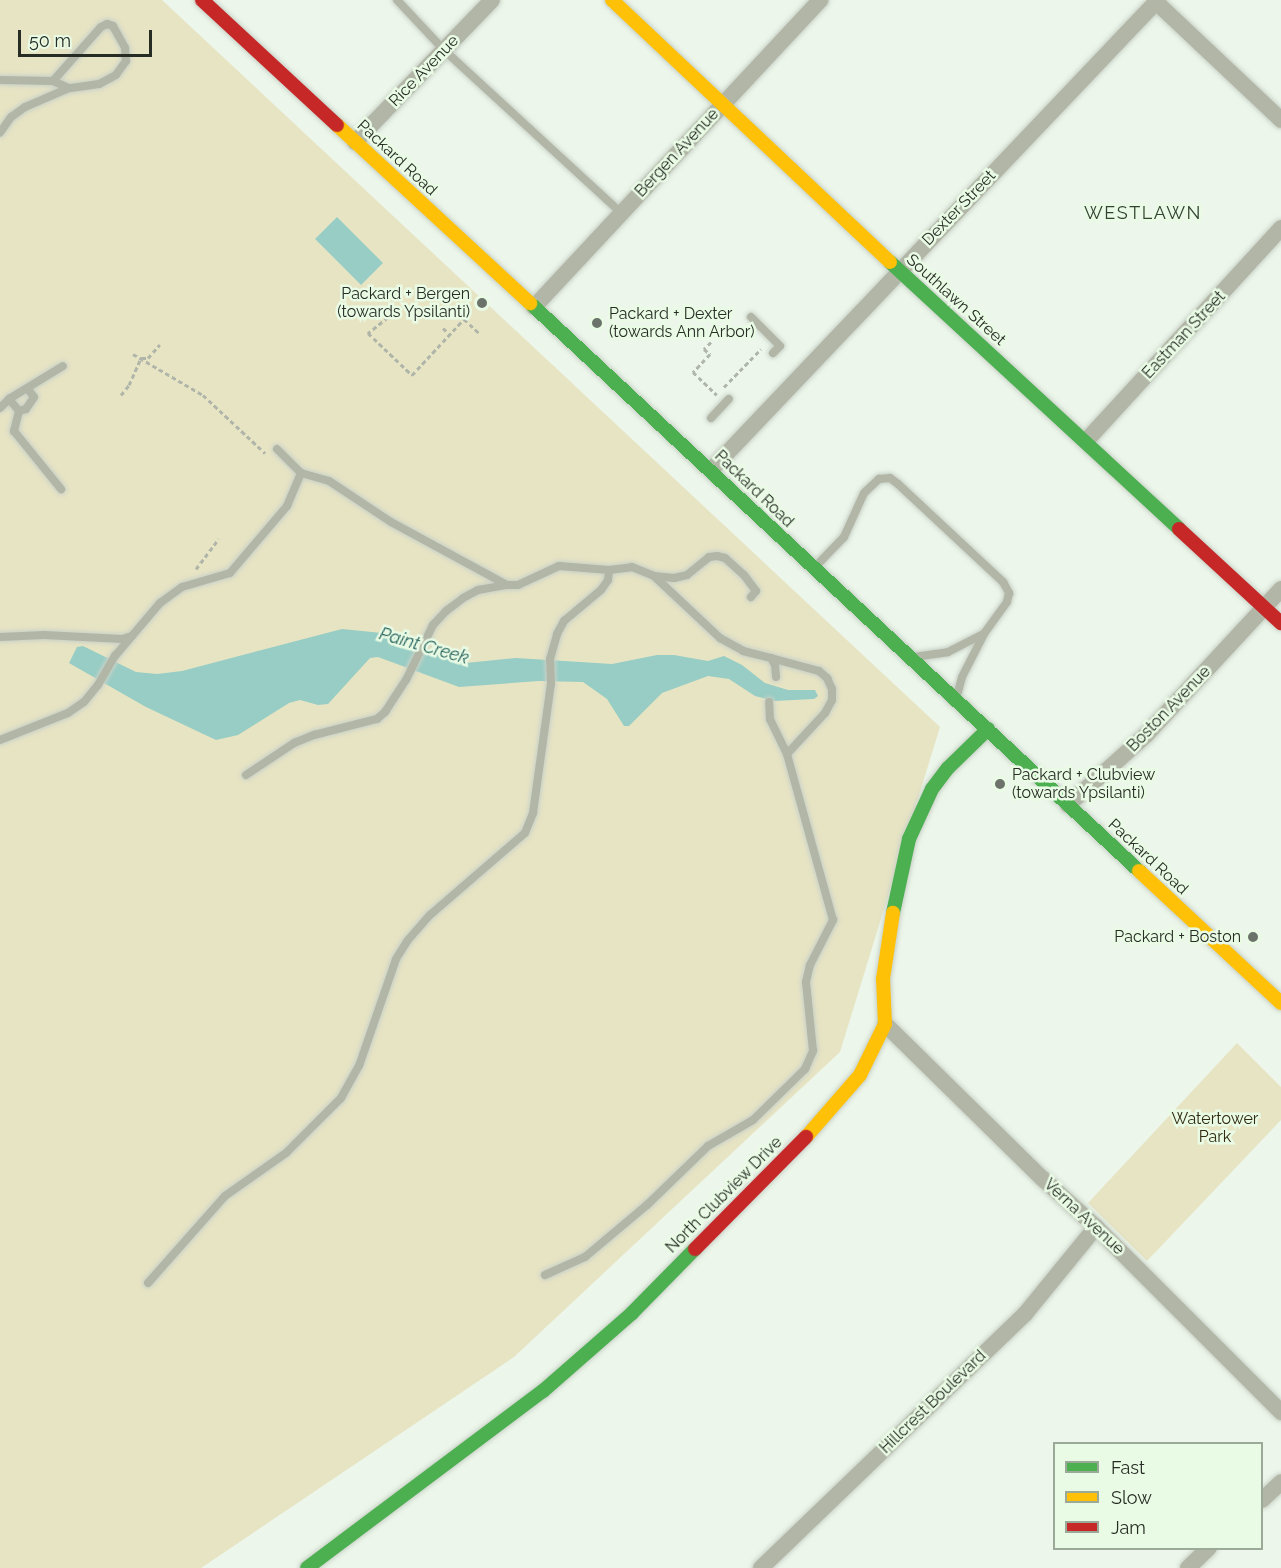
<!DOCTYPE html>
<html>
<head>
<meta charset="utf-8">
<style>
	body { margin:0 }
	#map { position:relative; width:1281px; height:1568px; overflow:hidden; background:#ecf6ea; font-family:Raleway,sans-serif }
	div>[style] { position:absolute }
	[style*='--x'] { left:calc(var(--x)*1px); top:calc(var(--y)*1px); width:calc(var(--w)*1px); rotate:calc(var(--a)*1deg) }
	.green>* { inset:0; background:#e7e4c4 }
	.water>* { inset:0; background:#97cdc4; transform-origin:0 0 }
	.path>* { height:3px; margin-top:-1.5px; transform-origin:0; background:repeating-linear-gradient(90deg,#b0b5a9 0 4.5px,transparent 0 7.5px) }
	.roads { filter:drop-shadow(0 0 2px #c9d1c7) drop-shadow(0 0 2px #c9d1c7) }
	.lane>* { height:8px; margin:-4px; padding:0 4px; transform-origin:4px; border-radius:4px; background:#b2b6a7 }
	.street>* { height:16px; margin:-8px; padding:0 8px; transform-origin:8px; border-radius:8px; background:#b2b6a7 }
	.fast>* { height:14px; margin:-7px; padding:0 7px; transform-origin:7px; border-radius:7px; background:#4caf50 }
	.slow>* { height:14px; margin:-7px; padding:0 7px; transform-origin:7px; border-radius:7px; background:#ffc107 }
	.jam>* { height:14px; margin:-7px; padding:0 7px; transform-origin:7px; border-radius:7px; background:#c62828 }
	.dots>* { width:16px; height:16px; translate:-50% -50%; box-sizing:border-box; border:3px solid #e9fbe5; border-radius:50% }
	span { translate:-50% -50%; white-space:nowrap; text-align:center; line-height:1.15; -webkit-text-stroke:5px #e9fbe5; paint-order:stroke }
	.street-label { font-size:16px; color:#272d25 }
	.poi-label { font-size:16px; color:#272d25 }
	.right { translate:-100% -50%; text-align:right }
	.left { translate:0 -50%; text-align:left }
	.park-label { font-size:16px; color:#312a10 }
	.neighbourhood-label { font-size:18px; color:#334130; letter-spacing:1.5px }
	.water-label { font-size:18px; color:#27635d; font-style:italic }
	.legend { position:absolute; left:1053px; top:1442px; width:210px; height:108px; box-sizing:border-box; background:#e9fbe5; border:2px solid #9ba998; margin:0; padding:8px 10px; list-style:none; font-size:18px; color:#272d25 }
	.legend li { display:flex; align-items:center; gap:12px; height:30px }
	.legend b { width:30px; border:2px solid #9ba998 }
	.scale { position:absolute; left:18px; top:30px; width:134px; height:27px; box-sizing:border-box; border:3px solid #272d25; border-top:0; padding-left:8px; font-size:18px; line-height:21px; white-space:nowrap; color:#272d25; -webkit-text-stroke:4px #e9fbe5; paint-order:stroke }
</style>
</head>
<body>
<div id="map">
	<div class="green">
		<i style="clip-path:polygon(0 0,162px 0,940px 727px,840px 1052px,514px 1357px,201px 1568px,0 1568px)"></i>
		<i style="clip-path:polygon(1237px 1043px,1281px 1087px,1281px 1120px,1147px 1261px,1088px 1203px)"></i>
	</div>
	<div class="water">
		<i style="left:337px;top:217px;width:65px;height:31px;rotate:45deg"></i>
		<i style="clip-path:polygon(342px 629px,402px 635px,444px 657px,466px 663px,516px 658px,612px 664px,657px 655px,674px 655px,708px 661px,724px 656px,742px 665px,765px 683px,788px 690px,815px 690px,818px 696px,814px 699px,774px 701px,755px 696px,729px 679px,708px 676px,662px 693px,629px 726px,624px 726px,607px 699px,583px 682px,539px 681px,459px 687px,378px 657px,370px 658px,328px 704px,318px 705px,300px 700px,289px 703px,238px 735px,216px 740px,146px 707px,69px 663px,77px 647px,83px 646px,136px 672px,157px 674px,182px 671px)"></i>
	</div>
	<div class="path">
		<i style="--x:388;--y:317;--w:26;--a:141"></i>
		<i style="--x:368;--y:333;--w:61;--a:43.7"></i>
		<i style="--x:412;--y:375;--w:76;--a:-47.1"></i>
		<i style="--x:464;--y:319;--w:22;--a:43"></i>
		<i style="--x:443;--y:328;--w:8;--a:45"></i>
		<i style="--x:711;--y:342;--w:10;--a:135"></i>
		<i style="--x:704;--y:349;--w:8;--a:40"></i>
		<i style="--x:710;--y:354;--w:25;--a:133"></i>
		<i style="--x:693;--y:372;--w:33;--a:44"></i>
		<i style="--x:133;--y:354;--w:81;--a:30.4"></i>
		<i style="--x:203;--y:395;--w:85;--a:43.1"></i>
		<i style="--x:724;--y:387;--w:53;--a:-45.8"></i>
		<i style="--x:121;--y:395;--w:13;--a:-51"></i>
		<i style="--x:129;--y:385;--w:30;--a:-66"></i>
		<i style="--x:141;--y:358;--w:7;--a:0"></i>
		<i style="--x:148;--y:358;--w:18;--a:-49"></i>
		<i style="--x:196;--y:569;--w:38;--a:-53"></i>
	</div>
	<div class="roads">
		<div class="lane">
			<i style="--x:397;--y:0;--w:69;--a:46.8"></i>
			<i style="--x:444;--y:50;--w:241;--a:42.6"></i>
			<i style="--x:0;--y:80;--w:53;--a:1.1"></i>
			<i style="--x:53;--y:81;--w:17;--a:24"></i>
			<i style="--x:69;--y:88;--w:48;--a:156.6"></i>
			<i style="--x:25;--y:107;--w:17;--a:144"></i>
			<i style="--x:11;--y:117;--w:19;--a:125"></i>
			<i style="--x:53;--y:81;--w:72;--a:-48.4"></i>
			<i style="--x:101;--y:27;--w:7;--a:-27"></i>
			<i style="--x:107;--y:24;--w:6;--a:18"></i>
			<i style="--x:113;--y:26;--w:25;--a:61"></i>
			<i style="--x:125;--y:48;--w:13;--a:86"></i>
			<i style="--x:126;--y:61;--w:17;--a:126"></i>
			<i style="--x:116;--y:75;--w:19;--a:152"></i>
			<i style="--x:99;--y:84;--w:30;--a:172"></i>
			<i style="--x:751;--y:317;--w:41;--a:45"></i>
			<i style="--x:780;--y:346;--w:10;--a:135"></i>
			<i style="--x:9;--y:399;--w:16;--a:50"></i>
			<i style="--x:19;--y:411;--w:21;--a:104"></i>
			<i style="--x:14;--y:431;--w:75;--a:51"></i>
			<i style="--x:0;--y:408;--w:13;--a:-45"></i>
			<i style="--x:9;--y:399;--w:63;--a:-31.4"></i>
			<i style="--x:19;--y:411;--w:7;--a:-16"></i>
			<i style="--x:26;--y:409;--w:14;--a:-56"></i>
			<i style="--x:34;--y:397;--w:11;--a:-128"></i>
			<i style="--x:711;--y:418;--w:26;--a:-47"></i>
			<i style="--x:814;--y:568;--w:43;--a:-45.9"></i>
			<i style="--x:844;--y:537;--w:48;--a:-65.6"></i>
			<i style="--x:864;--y:493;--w:21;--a:-43"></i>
			<i style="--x:879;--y:479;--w:11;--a:-5"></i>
			<i style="--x:890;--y:478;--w:10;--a:37"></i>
			<i style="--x:898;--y:484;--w:144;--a:43"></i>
			<i style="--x:1003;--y:582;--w:13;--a:61"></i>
			<i style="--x:1009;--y:593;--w:9;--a:103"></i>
			<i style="--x:1007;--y:602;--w:39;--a:126"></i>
			<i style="--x:984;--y:634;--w:48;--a:117.1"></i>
			<i style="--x:962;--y:677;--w:23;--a:105"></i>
			<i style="--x:609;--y:570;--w:23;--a:-7"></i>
			<i style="--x:632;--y:567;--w:24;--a:22"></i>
			<i style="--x:654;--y:576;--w:20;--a:6"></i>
			<i style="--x:674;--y:578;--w:13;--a:-13"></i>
			<i style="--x:687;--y:575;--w:28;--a:-39"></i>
			<i style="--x:709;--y:557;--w:8;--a:-7"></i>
			<i style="--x:717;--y:556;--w:8;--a:14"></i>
			<i style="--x:725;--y:558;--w:25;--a:42"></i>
			<i style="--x:744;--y:575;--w:20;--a:53"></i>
			<i style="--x:756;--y:591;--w:8;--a:130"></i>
			<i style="--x:654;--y:576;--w:91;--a:43.2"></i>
			<i style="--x:720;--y:638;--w:26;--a:29"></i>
			<i style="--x:743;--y:651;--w:29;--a:14"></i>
			<i style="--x:771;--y:658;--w:8;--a:60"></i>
			<i style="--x:775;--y:665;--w:12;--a:85"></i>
			<i style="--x:0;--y:637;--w:44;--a:-2.6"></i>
			<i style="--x:44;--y:635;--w:78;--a:2.9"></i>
			<i style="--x:122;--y:639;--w:10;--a:-17"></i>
			<i style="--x:914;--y:657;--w:34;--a:-8"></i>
			<i style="--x:948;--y:652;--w:39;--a:-27"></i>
			<i style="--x:771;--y:658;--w:50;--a:15.2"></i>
			<i style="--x:819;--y:671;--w:11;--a:41"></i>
			<i style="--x:827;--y:678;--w:12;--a:66"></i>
			<i style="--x:832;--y:689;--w:11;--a:90"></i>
			<i style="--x:832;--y:700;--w:15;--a:118"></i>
			<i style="--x:825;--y:713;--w:56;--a:132.8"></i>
			<i style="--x:0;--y:740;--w:73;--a:-21.7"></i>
			<i style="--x:68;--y:713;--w:19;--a:-35"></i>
			<i style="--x:84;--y:702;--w:22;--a:-51"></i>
			<i style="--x:98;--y:685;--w:34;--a:-60"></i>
			<i style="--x:115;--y:656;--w:70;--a:-49.7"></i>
			<i style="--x:160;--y:603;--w:27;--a:-36"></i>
			<i style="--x:182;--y:587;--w:50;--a:-16.3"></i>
			<i style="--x:230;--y:573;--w:88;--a:-49.6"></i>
			<i style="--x:287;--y:506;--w:36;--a:-67"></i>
			<i style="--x:301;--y:473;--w:34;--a:-135"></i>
			<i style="--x:246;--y:775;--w:58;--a:-33.7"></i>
			<i style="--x:294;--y:743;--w:22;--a:-22"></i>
			<i style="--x:314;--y:735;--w:65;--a:-14.3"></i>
			<i style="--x:377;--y:719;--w:11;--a:-41"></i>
			<i style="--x:385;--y:712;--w:38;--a:-57"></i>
			<i style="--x:406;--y:680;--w:61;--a:-63.9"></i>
			<i style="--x:433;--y:625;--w:19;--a:-47"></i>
			<i style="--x:446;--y:611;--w:21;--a:-37"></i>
			<i style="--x:463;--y:598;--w:17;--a:-28"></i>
			<i style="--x:478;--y:590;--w:28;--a:-10"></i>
			<i style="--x:545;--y:1275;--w:44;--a:-24.2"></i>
			<i style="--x:585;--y:1257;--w:81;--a:-40"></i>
			<i style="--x:647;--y:1205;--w:85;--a:-44"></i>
			<i style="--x:708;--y:1146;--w:52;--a:-30"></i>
			<i style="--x:753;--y:1120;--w:73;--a:-44.4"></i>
			<i style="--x:805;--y:1069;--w:20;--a:-66"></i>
			<i style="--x:813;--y:1051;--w:69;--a:-95.8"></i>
			<i style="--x:806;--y:982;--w:17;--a:-77"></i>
			<i style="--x:810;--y:965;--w:51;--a:-62.9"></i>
			<i style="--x:833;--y:920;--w:172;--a:-105.5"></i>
			<i style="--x:787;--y:754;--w:39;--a:-116"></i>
			<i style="--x:770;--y:719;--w:17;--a:-93"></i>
			<i style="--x:148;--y:1283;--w:116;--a:-48.5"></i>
			<i style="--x:225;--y:1196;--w:75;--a:-35.2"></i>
			<i style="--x:286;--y:1153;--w:78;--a:-45"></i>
			<i style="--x:341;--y:1098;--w:37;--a:-61"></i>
			<i style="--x:359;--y:1066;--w:113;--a:-70.9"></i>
			<i style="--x:396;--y:959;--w:22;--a:-58"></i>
			<i style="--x:408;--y:940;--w:33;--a:-49"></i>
			<i style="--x:430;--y:915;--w:125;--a:-40.8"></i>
			<i style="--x:525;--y:833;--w:22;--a:-68"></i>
			<i style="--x:533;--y:813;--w:130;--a:-82.1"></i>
			<i style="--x:551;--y:684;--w:25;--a:-92"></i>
			<i style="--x:550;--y:659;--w:26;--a:-74"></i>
			<i style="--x:557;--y:634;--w:15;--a:-62"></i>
			<i style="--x:564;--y:621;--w:48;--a:-40"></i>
			<i style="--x:601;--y:590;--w:12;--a:-55"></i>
			<i style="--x:608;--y:580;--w:10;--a:-84"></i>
			<i style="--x:609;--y:570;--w:50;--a:-175.4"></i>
			<i style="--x:559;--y:566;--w:45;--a:155.1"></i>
			<i style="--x:518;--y:585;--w:11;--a:180"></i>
			<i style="--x:507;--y:585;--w:132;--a:-151.5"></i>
			<i style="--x:391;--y:522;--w:74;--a:-146.5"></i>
			<i style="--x:329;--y:481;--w:29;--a:-164"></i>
		</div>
		<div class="street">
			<i style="--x:1156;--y:2;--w:172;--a:43.3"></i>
			<i style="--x:355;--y:142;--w:197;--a:-46"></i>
			<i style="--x:534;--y:307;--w:420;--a:-47"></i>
			<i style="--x:1086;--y:441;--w:289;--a:-47.5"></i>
			<i style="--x:711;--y:470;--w:649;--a:-46.44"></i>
			<i style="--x:1068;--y:805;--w:105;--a:-41.9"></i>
			<i style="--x:1146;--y:735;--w:199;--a:-47.2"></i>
			<i style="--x:885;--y:1024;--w:221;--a:44.5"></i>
			<i style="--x:1043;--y:1179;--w:72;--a:42.2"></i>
			<i style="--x:1096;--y:1227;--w:262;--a:45"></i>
			<i style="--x:1262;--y:1500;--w:26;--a:-43"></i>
			<i style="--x:761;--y:1568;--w:366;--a:-43.9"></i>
			<i style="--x:1025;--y:1314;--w:112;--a:-50.8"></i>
			<i style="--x:1188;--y:1568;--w:29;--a:-44"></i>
		</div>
		<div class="fast">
			<i style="--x:890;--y:262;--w:393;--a:42.7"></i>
			<i style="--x:530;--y:303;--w:833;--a:43"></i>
			<i style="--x:893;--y:913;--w:76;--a:-77.8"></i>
			<i style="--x:909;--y:839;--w:55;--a:-65.3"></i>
			<i style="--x:932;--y:789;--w:26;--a:-53"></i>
			<i style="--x:948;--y:768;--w:56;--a:-44.3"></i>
			<i style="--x:307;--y:1568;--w:295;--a:-36.9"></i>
			<i style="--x:543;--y:1391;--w:118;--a:-41.2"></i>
			<i style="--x:632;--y:1313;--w:90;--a:-45.5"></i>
		</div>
		<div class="slow">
			<i style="--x:612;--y:0;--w:382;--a:43.3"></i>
			<i style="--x:337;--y:125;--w:263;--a:42.7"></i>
			<i style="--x:1139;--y:871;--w:194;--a:42.9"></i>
			<i style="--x:806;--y:1137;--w:82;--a:-48.9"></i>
			<i style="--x:860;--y:1075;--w:57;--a:-63.9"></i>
			<i style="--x:885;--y:1024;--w:45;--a:-92.5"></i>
			<i style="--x:883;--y:979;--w:67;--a:-81.4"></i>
		</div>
		<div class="jam">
			<i style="--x:202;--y:0;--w:184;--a:42.8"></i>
			<i style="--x:1179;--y:529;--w:139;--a:42.7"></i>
			<i style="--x:695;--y:1249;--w:158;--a:-45.3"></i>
		</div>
	</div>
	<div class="dots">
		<i style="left:482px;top:303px;background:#6c736a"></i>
		<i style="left:597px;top:323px;background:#6c736a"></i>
		<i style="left:1000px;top:784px;background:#6c736a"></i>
		<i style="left:1253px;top:937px;background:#6c736a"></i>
	</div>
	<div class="street-label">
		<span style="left:424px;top:71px;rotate:-46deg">Rice Avenue</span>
		<span style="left:677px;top:153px;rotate:-47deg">Bergen Avenue</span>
		<span style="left:397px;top:158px;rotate:43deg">Packard Road</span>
		<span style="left:959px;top:208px;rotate:-46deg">Dexter Street</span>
		<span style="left:956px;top:300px;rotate:42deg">Southlawn Street</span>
		<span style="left:1184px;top:335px;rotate:-47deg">Eastman Street</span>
		<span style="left:754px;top:489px;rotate:44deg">Packard Road</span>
		<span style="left:1169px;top:709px;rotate:-46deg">Boston Avenue</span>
		<span style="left:1148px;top:857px;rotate:43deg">Packard Road</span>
		<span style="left:724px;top:1195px;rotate:-45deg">North Clubview Drive</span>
		<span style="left:1084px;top:1217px;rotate:43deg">Verna Avenue</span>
		<span style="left:933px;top:1402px;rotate:-44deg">Hillcrest Boulevard</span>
	</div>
	<div class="poi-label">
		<span class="right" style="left:470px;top:303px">Packard + Bergen<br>(towards Ypsilanti)</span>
		<span class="left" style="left:609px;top:323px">Packard + Dexter<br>(towards Ann Arbor)</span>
		<span class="left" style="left:1012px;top:784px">Packard + Clubview<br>(towards Ypsilanti)</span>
		<span class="right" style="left:1241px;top:937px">Packard + Boston</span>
	</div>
	<div class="park-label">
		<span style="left:1215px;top:1128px">Watertower<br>Park</span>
	</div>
	<div class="neighbourhood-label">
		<span style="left:1143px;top:213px">WESTLAWN</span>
	</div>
	<div class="water-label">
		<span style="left:424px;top:646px;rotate:16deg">Paint Creek</span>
	</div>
	<ul class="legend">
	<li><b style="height:8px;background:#4caf50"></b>Fast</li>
	<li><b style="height:8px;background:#ffc107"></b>Slow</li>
	<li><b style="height:8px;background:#c62828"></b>Jam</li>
	</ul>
	<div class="scale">50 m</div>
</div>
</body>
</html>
